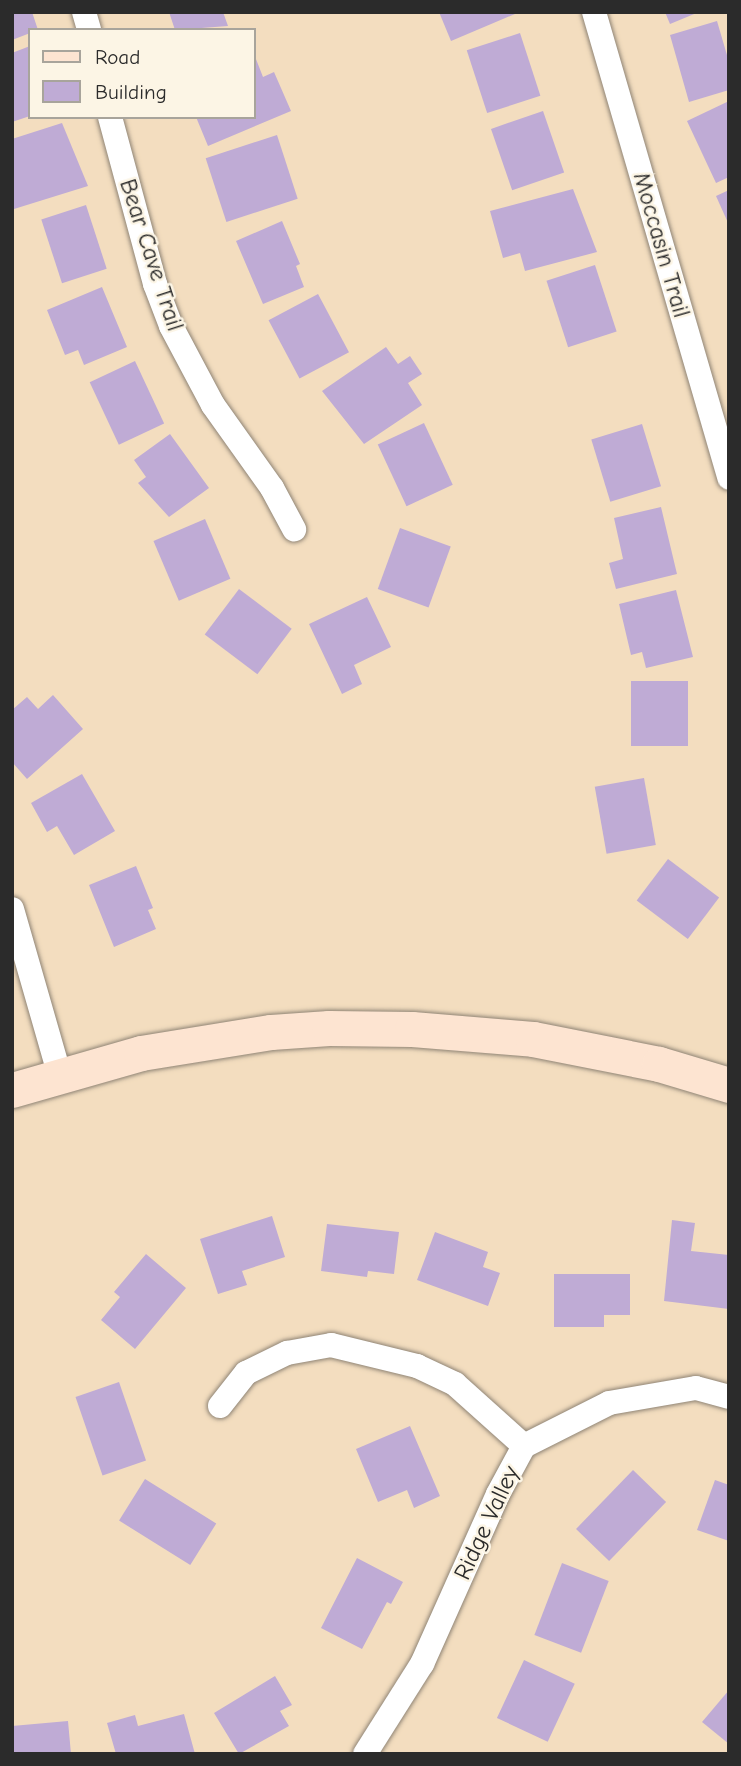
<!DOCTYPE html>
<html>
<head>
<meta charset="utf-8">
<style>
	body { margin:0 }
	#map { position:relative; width:741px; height:1766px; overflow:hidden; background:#f3ddbf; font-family:"Comic Neue",sans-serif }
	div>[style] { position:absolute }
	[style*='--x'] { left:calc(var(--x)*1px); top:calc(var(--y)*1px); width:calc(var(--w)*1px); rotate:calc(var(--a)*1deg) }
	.building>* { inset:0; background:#bfabd5; transform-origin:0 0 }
	.roads { filter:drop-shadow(0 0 2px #8f8475) drop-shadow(0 0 2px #8f8475) }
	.street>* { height:24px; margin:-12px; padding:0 12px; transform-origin:12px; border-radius:12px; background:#fff }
	.secondary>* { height:35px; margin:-17.5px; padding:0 17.5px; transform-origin:17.5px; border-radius:17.5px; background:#fde4d1 }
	span { translate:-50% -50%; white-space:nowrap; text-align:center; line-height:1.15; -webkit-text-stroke:5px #fcf5e5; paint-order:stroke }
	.street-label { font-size:24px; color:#2b2b2b }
	.frame { position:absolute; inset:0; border:14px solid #2b2b2b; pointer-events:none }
	.legend { position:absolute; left:28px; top:28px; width:228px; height:91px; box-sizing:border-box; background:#fcf5e5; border:2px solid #a8a49b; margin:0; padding:9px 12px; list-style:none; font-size:21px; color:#2b2b2b }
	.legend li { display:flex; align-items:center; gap:14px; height:35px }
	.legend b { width:35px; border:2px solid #a8a49b }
</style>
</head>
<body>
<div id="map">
	<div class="building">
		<i style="clip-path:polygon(12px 12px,32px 12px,38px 30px,12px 40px)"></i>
		<i style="clip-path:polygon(169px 12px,223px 12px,228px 26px,175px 30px)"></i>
		<i style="clip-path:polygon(439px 12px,514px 12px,515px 14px,451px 41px)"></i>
		<i style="clip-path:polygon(665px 12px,699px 12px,670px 24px)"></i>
		<i style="clip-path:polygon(717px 21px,729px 62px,729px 90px,689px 102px,670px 35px)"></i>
		<i style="left:520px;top:33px;width:66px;height:56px;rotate:72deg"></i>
		<i style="clip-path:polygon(30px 46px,30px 116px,12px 122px,12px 53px)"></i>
		<i style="clip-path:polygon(254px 54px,263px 77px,274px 72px,291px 111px,208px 146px,196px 117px,254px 117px)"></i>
		<i style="clip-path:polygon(729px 101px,729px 177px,716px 183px,687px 121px)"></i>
		<i style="left:543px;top:111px;width:65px;height:55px;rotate:71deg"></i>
		<i style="clip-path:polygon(62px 123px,88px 186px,14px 209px,12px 139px)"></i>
		<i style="left:277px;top:135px;width:67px;height:75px;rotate:72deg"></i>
		<i style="clip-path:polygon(573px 189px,597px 252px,525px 271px,520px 253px,503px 258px,490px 211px)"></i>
		<i style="clip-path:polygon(729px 190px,729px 225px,716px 196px)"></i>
		<i style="left:86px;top:205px;width:67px;height:47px;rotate:72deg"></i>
		<i style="clip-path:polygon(282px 221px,300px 264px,296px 266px,304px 287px,263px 304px,236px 241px)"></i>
		<i style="left:595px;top:265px;width:70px;height:51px;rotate:72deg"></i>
		<i style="clip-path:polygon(102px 287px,127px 347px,84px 365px,78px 350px,65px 355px,47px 310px)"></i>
		<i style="left:318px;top:294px;width:66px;height:56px;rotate:62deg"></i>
		<i style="clip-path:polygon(386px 347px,398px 364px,410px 356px,422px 374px,408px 383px,422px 405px,364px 444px,322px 391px)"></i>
		<i style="left:135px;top:361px;width:69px;height:50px;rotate:65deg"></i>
		<i style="left:424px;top:423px;width:68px;height:51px;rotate:65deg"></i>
		<i style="left:642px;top:424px;width:65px;height:53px;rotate:73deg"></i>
		<i style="clip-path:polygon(170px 434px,209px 488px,169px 517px,138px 483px,146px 477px,134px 460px)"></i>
		<i style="clip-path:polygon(661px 507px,677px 574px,616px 589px,609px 563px,623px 559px,614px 518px)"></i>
		<i style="left:205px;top:519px;width:65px;height:56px;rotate:67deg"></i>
		<i style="left:400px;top:528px;width:54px;height:65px;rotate:20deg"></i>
		<i style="left:239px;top:589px;width:66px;height:57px;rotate:37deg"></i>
		<i style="clip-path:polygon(676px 590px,693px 657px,646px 668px,642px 652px,631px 655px,619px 604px)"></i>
		<i style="clip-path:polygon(367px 597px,391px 647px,354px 665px,362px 684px,342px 694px,309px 624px)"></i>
		<i style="left:631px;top:681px;width:57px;height:65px"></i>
		<i style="clip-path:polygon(53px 695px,83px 729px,27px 779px,12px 762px,12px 710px,27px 697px,38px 709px)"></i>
		<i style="clip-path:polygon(82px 774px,115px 831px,74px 855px,57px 826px,47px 832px,31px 803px)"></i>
		<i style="left:644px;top:778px;width:68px;height:50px;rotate:80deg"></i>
		<i style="left:668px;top:859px;width:64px;height:52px;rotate:37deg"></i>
		<i style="clip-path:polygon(136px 866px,153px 908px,148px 910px,156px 929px,114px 947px,89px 885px)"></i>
		<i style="clip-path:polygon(272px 1216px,285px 1257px,242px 1271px,247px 1285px,218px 1294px,200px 1239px)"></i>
		<i style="clip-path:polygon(672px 1220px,695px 1223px,691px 1251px,729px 1255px,729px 1309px,664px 1301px)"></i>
		<i style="clip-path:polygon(327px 1224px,399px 1232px,394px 1274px,368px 1271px,367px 1277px,321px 1271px)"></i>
		<i style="clip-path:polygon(435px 1232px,488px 1252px,483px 1267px,500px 1273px,488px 1306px,417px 1280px)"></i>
		<i style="clip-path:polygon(146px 1254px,186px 1288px,135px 1349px,101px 1320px,120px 1297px,114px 1292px)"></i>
		<i style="clip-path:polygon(554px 1274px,630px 1274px,630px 1315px,604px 1315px,604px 1327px,554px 1327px)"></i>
		<i style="left:119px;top:1382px;width:83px;height:46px;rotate:71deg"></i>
		<i style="clip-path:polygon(410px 1426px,440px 1496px,414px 1508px,407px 1490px,378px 1502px,356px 1449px)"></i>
		<i style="left:633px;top:1470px;width:46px;height:82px;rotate:44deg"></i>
		<i style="left:145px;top:1479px;width:84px;height:49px;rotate:32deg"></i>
		<i style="clip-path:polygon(715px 1480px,729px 1485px,729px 1541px,697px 1530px)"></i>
		<i style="clip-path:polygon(357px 1558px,403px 1582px,391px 1604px,387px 1602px,362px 1649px,321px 1628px)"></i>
		<i style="left:562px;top:1563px;width:50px;height:77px;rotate:21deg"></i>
		<i style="left:524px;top:1660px;width:56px;height:64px;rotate:25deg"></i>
		<i style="clip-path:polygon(275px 1676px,292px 1705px,280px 1711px,289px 1726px,239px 1754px,214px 1713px)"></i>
		<i style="clip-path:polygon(729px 1690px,729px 1744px,702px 1722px)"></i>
		<i style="clip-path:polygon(184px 1714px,195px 1754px,116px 1754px,107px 1723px,135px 1715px,138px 1726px)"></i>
		<i style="clip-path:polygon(68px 1721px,71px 1754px,12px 1754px,12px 1726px)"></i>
	</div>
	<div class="roads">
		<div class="street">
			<i style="--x:84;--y:12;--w:19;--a:74"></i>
			<i style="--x:594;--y:12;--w:485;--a:73.8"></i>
			<i style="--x:110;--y:117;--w:173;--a:74.9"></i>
			<i style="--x:155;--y:284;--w:45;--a:69.1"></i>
			<i style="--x:171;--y:326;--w:89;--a:62"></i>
			<i style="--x:213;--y:405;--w:102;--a:54.6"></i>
			<i style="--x:272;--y:488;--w:47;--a:61.8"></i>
			<i style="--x:12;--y:909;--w:171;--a:74"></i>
			<i style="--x:220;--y:1406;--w:42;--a:-51.8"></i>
			<i style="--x:246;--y:1373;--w:46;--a:-26"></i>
			<i style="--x:287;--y:1353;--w:45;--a:-10.3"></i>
			<i style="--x:331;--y:1345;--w:89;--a:13.7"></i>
			<i style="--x:417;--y:1366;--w:42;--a:25.3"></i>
			<i style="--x:455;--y:1384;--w:93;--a:41.9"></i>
			<i style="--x:365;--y:1754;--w:107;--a:-57.7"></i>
			<i style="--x:422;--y:1664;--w:186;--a:-65.9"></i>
			<i style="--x:498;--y:1494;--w:55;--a:-61.6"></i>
			<i style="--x:524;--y:1446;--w:95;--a:-26.8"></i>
			<i style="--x:609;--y:1403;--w:88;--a:-9.8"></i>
			<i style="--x:696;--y:1388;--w:34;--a:15"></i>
		</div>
		<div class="secondary">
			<i style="--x:12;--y:1090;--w:134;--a:-16"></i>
			<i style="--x:141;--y:1053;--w:132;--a:-9.2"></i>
			<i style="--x:271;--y:1032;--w:58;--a:-3.9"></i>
			<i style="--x:329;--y:1028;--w:83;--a:0.7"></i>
			<i style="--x:412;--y:1029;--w:121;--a:4.7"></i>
			<i style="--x:533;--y:1039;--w:128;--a:11.2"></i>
			<i style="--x:659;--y:1064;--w:73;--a:16.7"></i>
		</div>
	</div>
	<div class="street-label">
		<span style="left:661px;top:245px;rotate:74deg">Moccasin Trail</span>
		<span style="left:151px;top:255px;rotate:72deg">Bear Cave Trail</span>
		<span style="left:487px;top:1523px;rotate:-65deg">Ridge Valley</span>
	</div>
	<div class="frame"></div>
	<ul class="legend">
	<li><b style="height:9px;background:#fde4d1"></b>Road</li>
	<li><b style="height:19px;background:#bfabd5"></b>Building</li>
	</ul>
</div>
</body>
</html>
